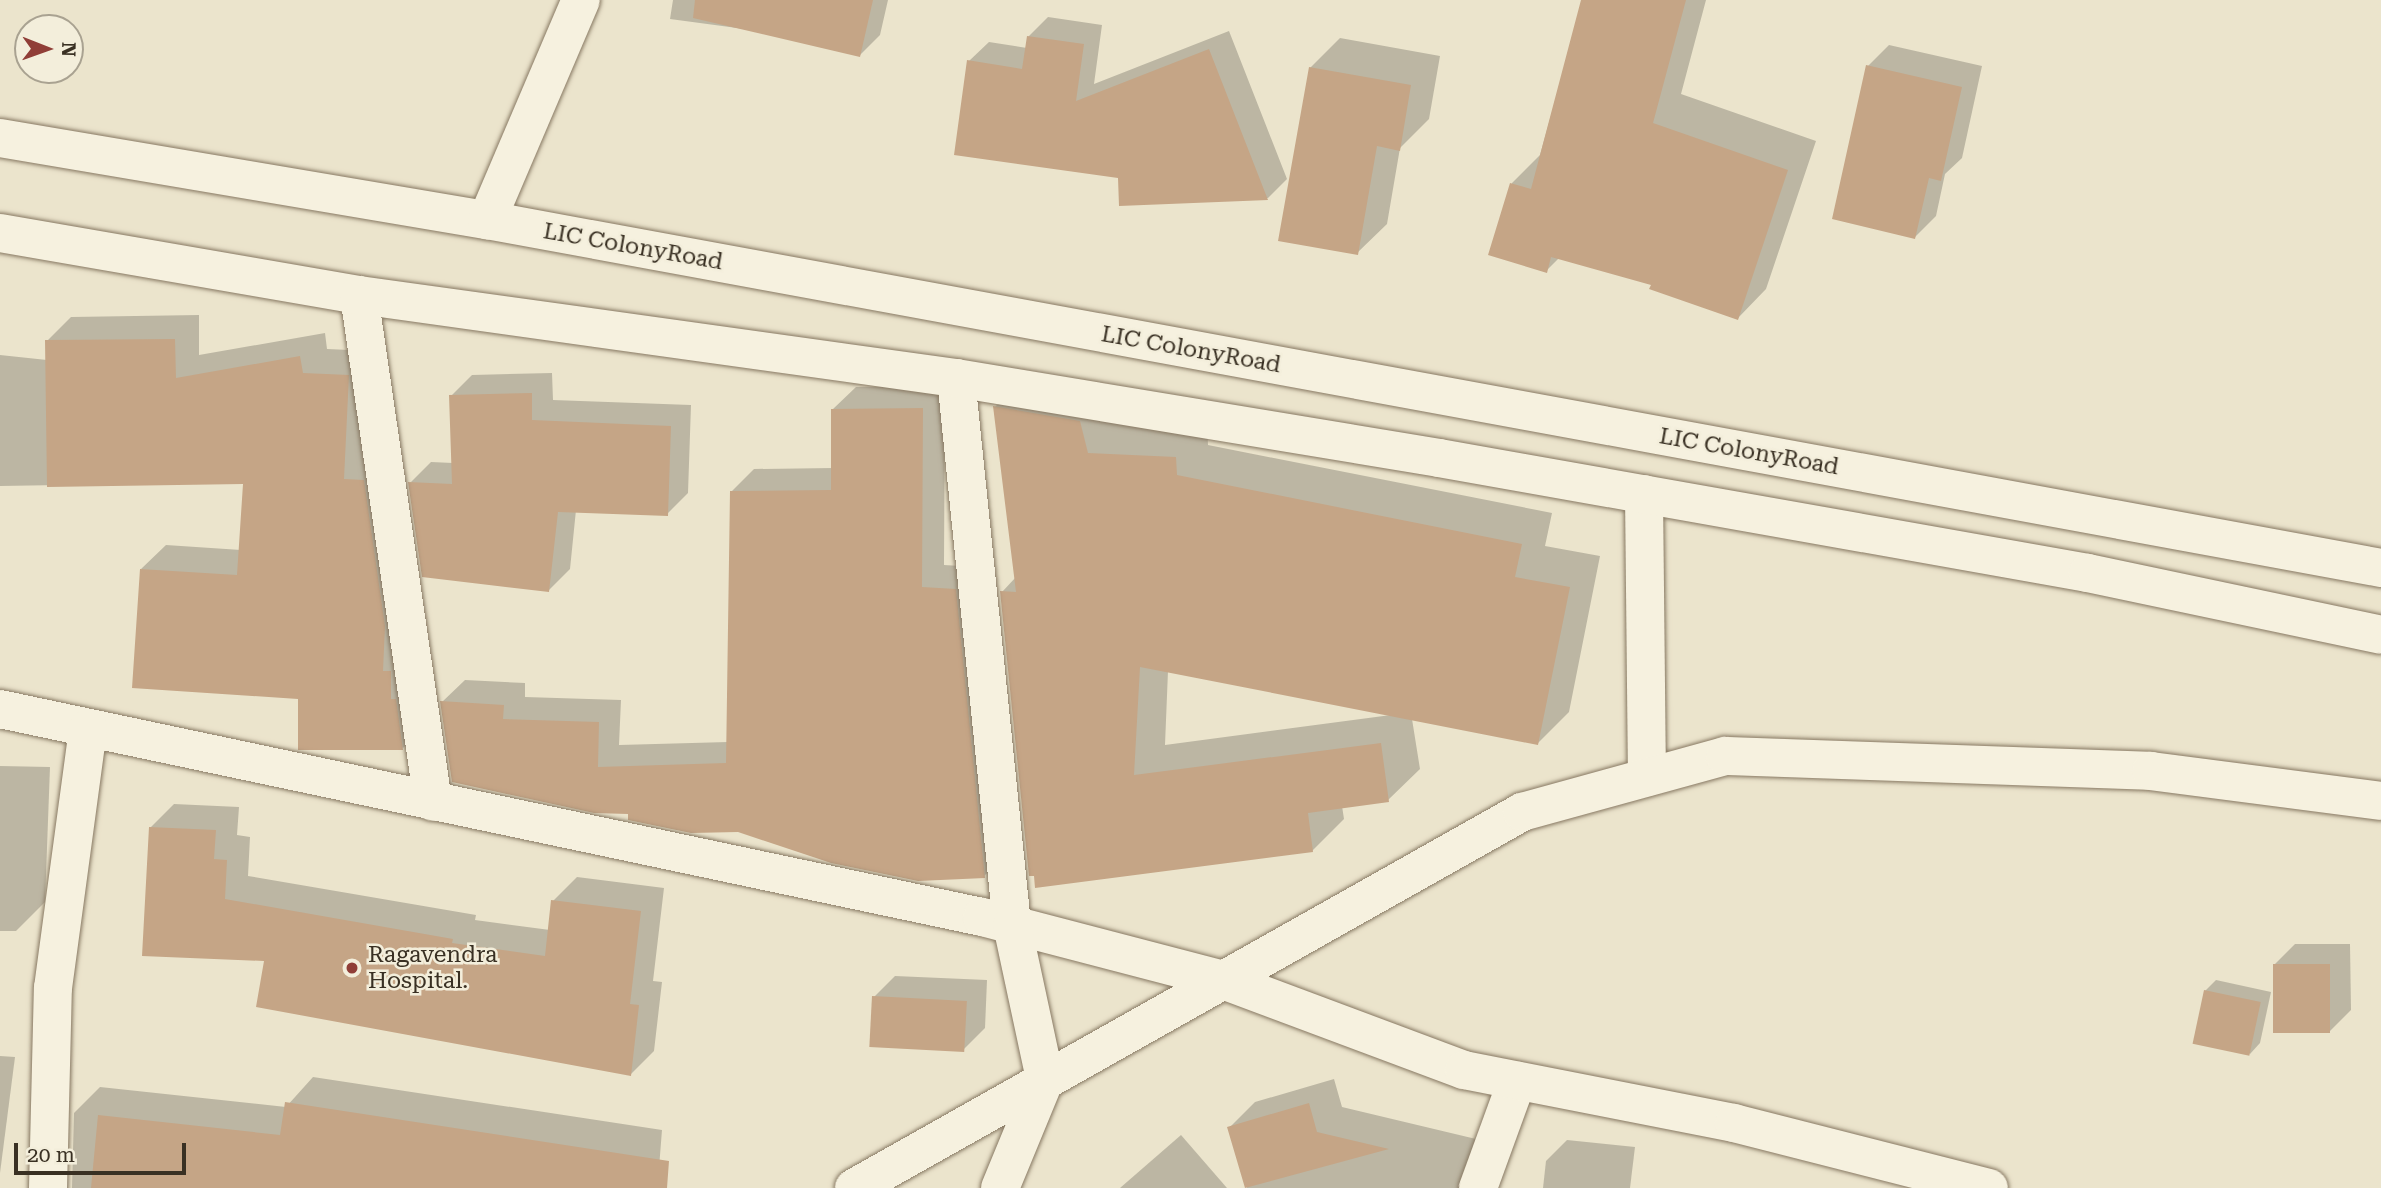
<!DOCTYPE html>
<html>
<head>
<meta charset="utf-8">
<style>
	body { margin:0 }
	#map { position:relative; width:2381px; height:1188px; overflow:hidden; background:#ebe4cc; font-family:"Roboto Serif",serif }
	div>[style] { position:absolute }
	[style*='--x'] { left:calc(var(--x)*1px); top:calc(var(--y)*1px); width:calc(var(--w)*1px); rotate:calc(var(--a)*1deg) }
	.shadow>* { inset:0; background:#0003 }
	.building>* { inset:0; background:#c5a586; transform-origin:0 0 }
	.roads { filter:drop-shadow(0 0 2px #877862) drop-shadow(0 0 2px #877862) }
	.minor>* { height:38px; margin:-19px; padding:0 19px; transform-origin:19px; border-radius:19px; background:#f6f1df }
	.tertiary>* { height:38px; margin:-19px; padding:0 19px; transform-origin:19px; border-radius:19px; background:#f6f1df }
	.secondary>* { height:38px; margin:-19px; padding:0 19px; transform-origin:19px; border-radius:19px; background:#f6f1df }
	.dots>* { width:19px; height:19px; translate:-50% -50%; box-sizing:border-box; border:4px solid #f3eedb; border-radius:50% }
	span { translate:-50% -50%; white-space:nowrap; text-align:center; line-height:1.15; -webkit-text-stroke:5px #f3eedb; paint-order:stroke }
	.street-label { font-size:23px; color:#393023 }
	.poi-label { font-size:23px; color:#393023 }
	.left { translate:0 -50%; text-align:left }
	.north { position:absolute; left:14px; top:14px; width:70px; height:70px; box-sizing:border-box; background:#f3eedb; border:2px solid #a9a291; border-radius:50%; rotate:91deg; font-size:19px; font-weight:700; line-height:28px; text-align:center; color:#393023 }
	.north::after { content:''; display:block; margin:auto; width:24px; height:32px; background:#903e37; clip-path:polygon(50% 0,100% 100%,50% 72%,0 100%) }
	.scale { position:absolute; left:14px; top:1143px; width:172px; height:32px; box-sizing:border-box; border:4px solid #393023; border-top:0; padding-left:9px; font-size:21px; line-height:24px; white-space:nowrap; color:#393023; -webkit-text-stroke:5px #f3eedb; paint-order:stroke }
</style>
</head>
<body>
<div id="map">
	<div class="shadow">
		<i style="clip-path:polygon(673px 0,888px 0,880px 35px,860px 55px,752px 30px,670px 19px)"></i>
		<i style="clip-path:polygon(1583px 0,1706px 0,1681px 94px,1816px 141px,1766px 289px,1738px 318px,1653px 284px,1559px 258px,1546px 271px,1490px 253px,1512px 183px,1540px 155px)"></i>
		<i style="clip-path:polygon(1048px 17px,1102px 25px,1094px 84px,1229px 31px,1287px 179px,1268px 198px,1121px 204px,1120px 177px,969px 61px,989px 42px,1027px 48px,1028px 37px)"></i>
		<i style="clip-path:polygon(1340px 38px,1440px 56px,1429px 119px,1400px 148px,1387px 224px,1357px 253px,1310px 68px)"></i>
		<i style="clip-path:polygon(1889px 45px,1982px 66px,1962px 158px,1945px 174px,1936px 216px,1915px 237px,1868px 66px)"></i>
		<i style="clip-path:polygon(199px 315px,199px 355px,325px 333px,327px 349px,372px 351px,427px 724px,403px 748px,300px 698px,141px 569px,166px 545px,241px 550px,244px 482px,0 486px,0 355px,47px 360px,47px 341px,71px 317px)"></i>
		<i style="clip-path:polygon(552px 373px,553px 400px,691px 405px,688px 493px,667px 514px,576px 510px,570px 569px,549px 590px,410px 483px,431px 462px,453px 463px,451px 396px,472px 375px)"></i>
		<i style="clip-path:polygon(evenodd,1026px 376px,1207px 426px,1208px 445px,1552px 513px,1545px 546px,1600px 556px,1569px 712px,1538px 743px,1412px 719px,1420px 769px,1388px 800px,1342px 806px,1344px 819px,1312px 851px,1036px 886px,1002px 592px,1016px 577px,995px 407px,1026px 376px,1168px 671px,1391px 715px,1165px 745px,1168px 671px)"></i>
		<i style="clip-path:polygon(945px 386px,944px 565px,978px 567px,1007px 854px,984px 876px,630px 812px,442px 702px,465px 680px,525px 683px,525px 697px,621px 700px,619px 745px,728px 742px,732px 491px,754px 469px,833px 468px,833px 409px,856px 387px)"></i>
		<i style="clip-path:polygon(0 766px,50px 767px,45px 902px,16px 931px,0 931px)"></i>
		<i style="clip-path:polygon(174px 804px,239px 807px,237px 835px,250px 837px,248px 876px,476px 915px,475px 920px,550px 930px,553px 901px,577px 877px,664px 888px,653px 981px,662px 982px,654px 1051px,630px 1075px,266px 959px,150px 828px)"></i>
		<i style="clip-path:polygon(2295px 944px,2350px 944px,2351px 1010px,2330px 1031px,2274px 965px)"></i>
		<i style="clip-path:polygon(895px 976px,987px 980px,985px 1028px,964px 1049px,874px 997px)"></i>
		<i style="clip-path:polygon(2216px 980px,2271px 992px,2260px 1043px,2250px 1054px,2205px 991px)"></i>
		<i style="clip-path:polygon(0 1056px,15px 1057px,0 1173px)"></i>
		<i style="clip-path:polygon(313px 1077px,662px 1130px,658px 1181px,651px 1188px,72px 1188px,74px 1113px,100px 1087px,286px 1107px)"></i>
		<i style="clip-path:polygon(1334px 1079px,1342px 1107px,1476px 1139px,1464px 1188px,1247px 1188px,1229px 1128px,1255px 1102px)"></i>
		<i style="clip-path:polygon(1181px 1135px,1227px 1188px,1120px 1188px)"></i>
		<i style="clip-path:polygon(1567px 1140px,1635px 1147px,1630px 1188px,1543px 1188px,1546px 1161px)"></i>
	</div>
	<div class="building">
		<i style="clip-path:polygon(695px 0,873px 0,860px 57px,693px 18px)"></i>
		<i style="clip-path:polygon(1581px 0,1686px 0,1653px 123px,1788px 170px,1738px 320px,1649px 289px,1651px 285px,1551px 257px,1547px 273px,1488px 255px,1510px 183px,1531px 189px)"></i>
		<i style="clip-path:polygon(1027px 36px,1084px 44px,1076px 101px,1209px 49px,1268px 200px,1119px 206px,1118px 178px,954px 155px,967px 60px,1022px 69px)"></i>
		<i style="clip-path:polygon(1866px 65px,1962px 87px,1941px 181px,1929px 178px,1915px 239px,1832px 219px)"></i>
		<i style="clip-path:polygon(1309px 67px,1411px 85px,1400px 151px,1377px 146px,1358px 255px,1278px 241px)"></i>
		<i style="clip-path:polygon(175px 339px,176px 378px,300px 356px,303px 373px,349px 375px,344px 479px,364px 480px,385px 626px,383px 671px,391px 671px,391px 699px,396px 699px,403px 750px,298px 750px,298px 699px,132px 688px,140px 569px,237px 575px,243px 484px,47px 487px,45px 340px)"></i>
		<i style="clip-path:polygon(532px 393px,532px 420px,671px 426px,668px 516px,558px 512px,549px 592px,422px 577px,408px 482px,452px 484px,449px 395px)"></i>
		<i style="clip-path:polygon(993px 406px,1080px 421px,1088px 453px,1176px 457px,1177px 475px,1522px 544px,1515px 577px,1570px 587px,1538px 745px,1140px 667px,1134px 775px,1381px 743px,1389px 802px,1308px 813px,1313px 852px,1035px 888px,1034px 876px,1029px 876px,1000px 591px,1016px 592px)"></i>
		<i style="clip-path:polygon(923px 408px,922px 587px,956px 589px,985px 878px,918px 881px,831px 863px,738px 832px,691px 833px,628px 820px,628px 814px,594px 813px,452px 782px,440px 701px,504px 705px,503px 719px,599px 722px,598px 767px,726px 763px,730px 491px,831px 490px,831px 409px)"></i>
		<i style="clip-path:polygon(149px 827px,216px 830px,214px 859px,227px 860px,225px 899px,453px 939px,452px 943px,545px 956px,551px 900px,641px 911px,630px 1004px,639px 1005px,631px 1076px,256px 1007px,264px 961px,142px 956px)"></i>
		<i style="left:2273px;top:964px;width:57px;height:69px"></i>
		<i style="left:2204px;top:990px;width:58px;height:55px;rotate:12deg"></i>
		<i style="left:872px;top:996px;width:95px;height:51px;rotate:3deg"></i>
		<i style="clip-path:polygon(285px 1102px,669px 1161px,667px 1188px,91px 1188px,98px 1115px,280px 1135px)"></i>
		<i style="clip-path:polygon(1309px 1103px,1317px 1132px,1389px 1149px,1245px 1188px,1227px 1127px)"></i>
	</div>
	<div class="roads">
		<div class="minor">
			<i style="--x:487;--y:220;--w:239;--a:-66.9"></i>
			<i style="--x:359;--y:295;--w:512;--a:81.7"></i>
			<i style="--x:0;--y:709;--w:1004;--a:11.96"></i>
			<i style="--x:982;--y:917;--w:249;--a:14.6"></i>
			<i style="--x:48;--y:1188;--w:200;--a:-88.6"></i>
			<i style="--x:53;--y:988;--w:262;--a:-82.3"></i>
			<i style="--x:1478;--y:1188;--w:114;--a:-70"></i>
		</div>
		<div class="tertiary">
			<i style="--x:956;--y:378;--w:550;--a:84.15"></i>
			<i style="--x:1012;--y:925;--w:157;--a:77.9"></i>
			<i style="--x:1045;--y:1079;--w:118;--a:112.4"></i>
			<i style="--x:1644;--y:494;--w:283;--a:89.4"></i>
			<i style="--x:1223;--y:980;--w:257;--a:20.5"></i>
			<i style="--x:1464;--y:1070;--w:275;--a:11.1"></i>
			<i style="--x:1734;--y:1123;--w:263;--a:14.3"></i>
			<i style="--x:854;--y:1188;--w:767;--a:-29.37"></i>
			<i style="--x:1522;--y:812;--w:211;--a:-15.4"></i>
			<i style="--x:1725;--y:756;--w:426;--a:2"></i>
			<i style="--x:2151;--y:771;--w:232;--a:7.4"></i>
		</div>
		<div class="secondary">
			<i style="--x:0;--y:138;--w:494;--a:9.6"></i>
			<i style="--x:487;--y:220;--w:1926;--a:10.41"></i>
			<i style="--x:0;--y:233;--w:364;--a:9.8"></i>
			<i style="--x:359;--y:295;--w:603;--a:7.92"></i>
			<i style="--x:956;--y:378;--w:490;--a:9.4"></i>
			<i style="--x:1439;--y:458;--w:659;--a:10.05"></i>
			<i style="--x:2088;--y:573;--w:299;--a:11.9"></i>
		</div>
	</div>
	<div class="dots">
		<i style="left:352px;top:968px;background:#903e37"></i>
	</div>
	<div class="street-label">
		<span style="left:633px;top:247px;rotate:10deg">LIC ColonyRoad</span>
		<span style="left:1191px;top:350px;rotate:10deg">LIC ColonyRoad</span>
		<span style="left:1749px;top:452px;rotate:10deg">LIC ColonyRoad</span>
	</div>
	<div class="poi-label">
		<span class="left" style="left:368px;top:968px">Ragavendra<br>Hospital.</span>
	</div>
	<div class="north">N</div>
	<div class="scale">20 m</div>
</div>
</body>
</html>
